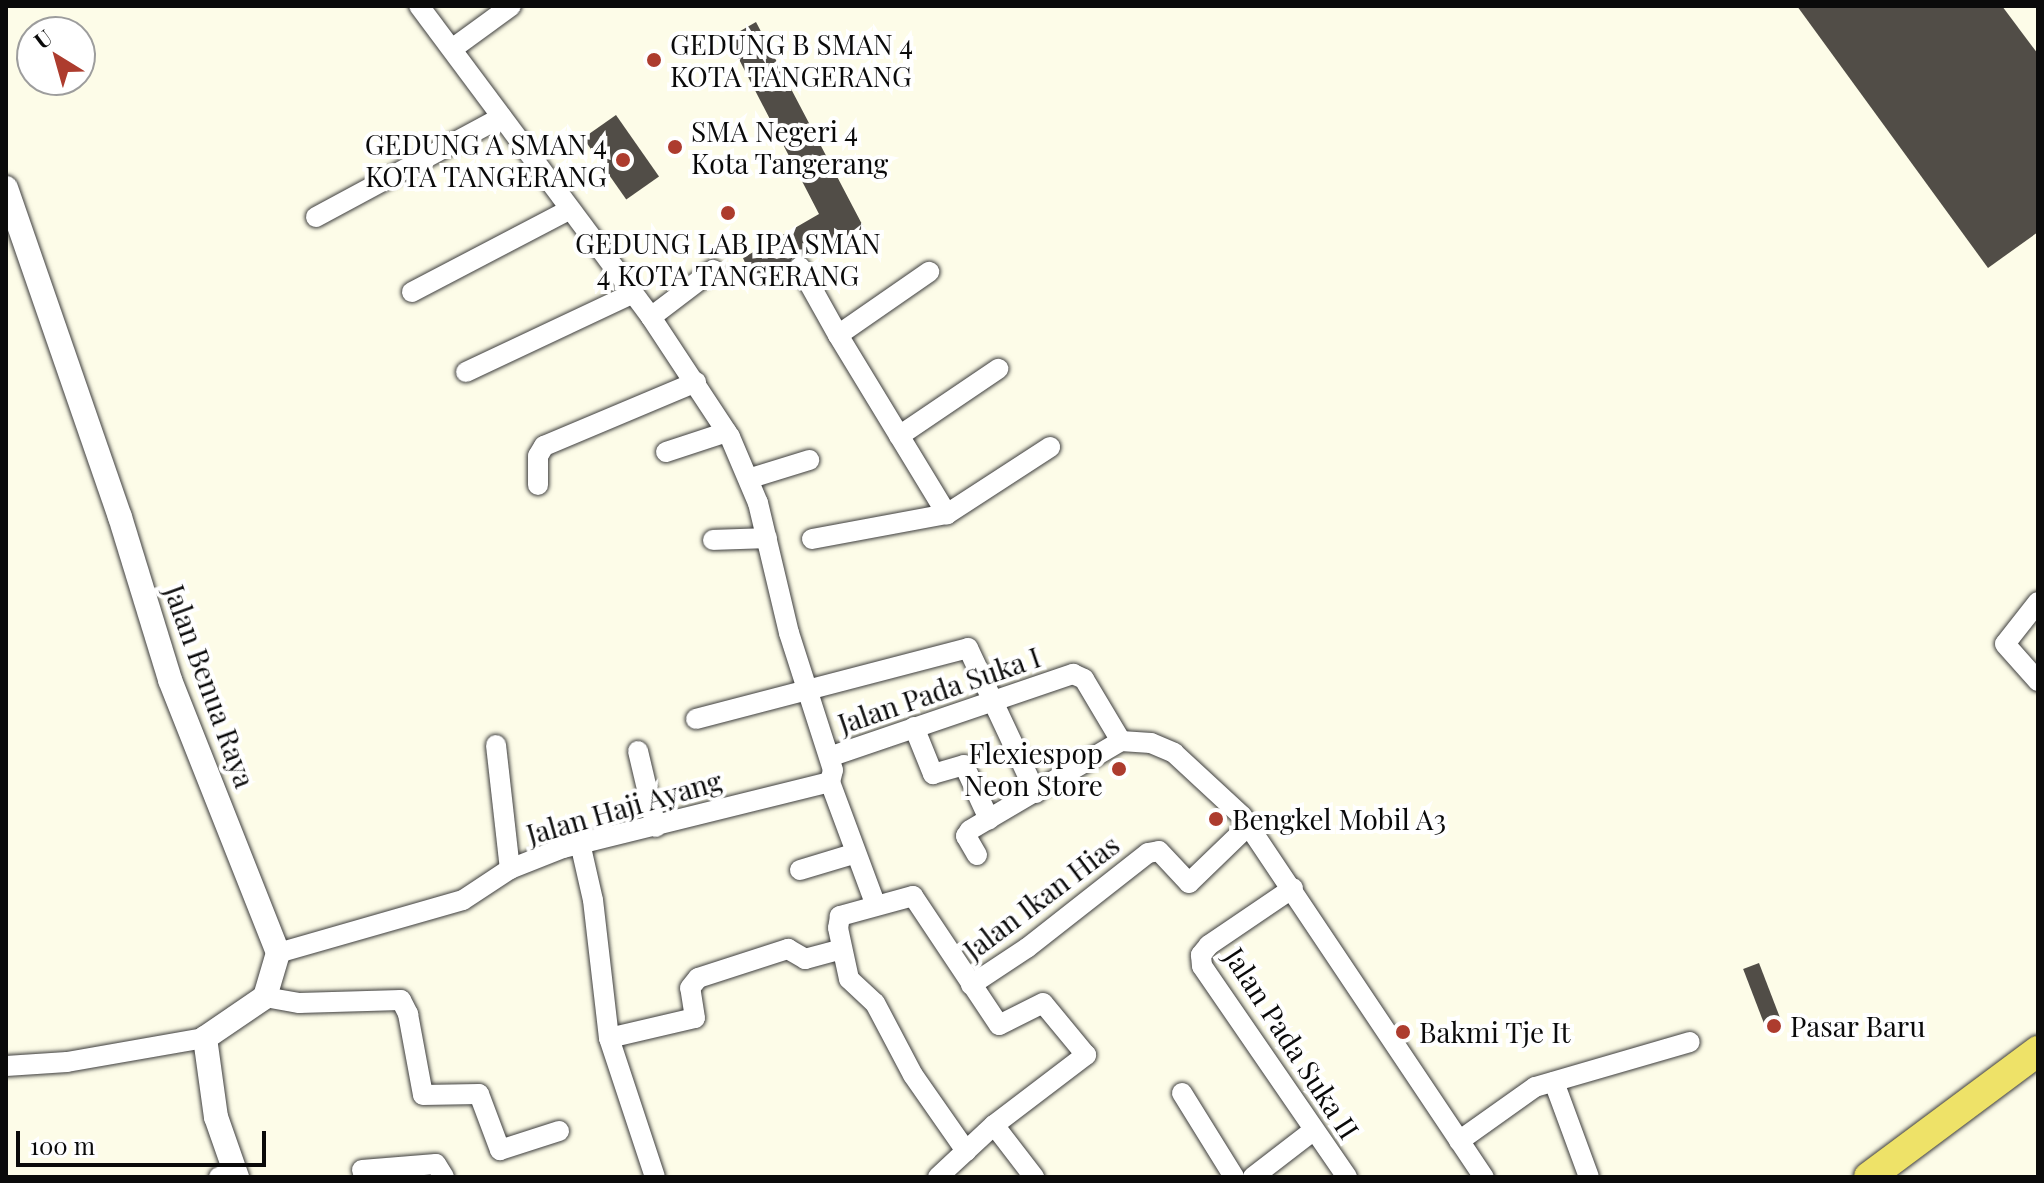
<!DOCTYPE html>
<html>
<head>
<meta charset="utf-8">
<style>
	body { margin:0 }
	#map { position:relative; width:2044px; height:1183px; overflow:hidden; background:#fdfce8; font-family:"Playfair Display",serif }
	div>[style] { position:absolute }
	[style*='--x'] { left:calc(var(--x)*1px); top:calc(var(--y)*1px); width:calc(var(--w)*1px); rotate:calc(var(--a)*1deg) }
	.building>* { inset:0; background:#514d47; transform-origin:0 0 }
	.roads { filter:drop-shadow(0 0 2px #3d3d3d) drop-shadow(0 0 2px #3d3d3d) }
	.minor>* { height:20px; margin:-10px; padding:0 10px; transform-origin:10px; border-radius:10px; background:#fff }
	.tertiary>* { height:24px; margin:-12px; padding:0 12px; transform-origin:12px; border-radius:12px; background:#fff }
	.primary>* { height:30px; margin:-15px; padding:0 15px; transform-origin:15px; border-radius:15px; background:#eee268 }
	.dots>* { width:22px; height:22px; translate:-50% -50%; box-sizing:border-box; border:4px solid #fff; border-radius:50% }
	span { translate:-50% -50%; white-space:nowrap; text-align:center; line-height:1.15; -webkit-text-stroke:8px #fff; paint-order:stroke }
	.poi-label { font-size:28px; color:#0a0a0a }
	.left { translate:0 -50%; text-align:left }
	.right { translate:-100% -50%; text-align:right }
	.street-label { font-size:28px; color:#0a0a0a }
	.frame { position:absolute; inset:0; border:8px solid #0a0a0a; pointer-events:none }
	.north { position:absolute; left:16px; top:16px; width:80px; height:80px; box-sizing:border-box; background:#fff; border:2px solid #9d9d9d; border-radius:50%; rotate:323deg; font-size:22px; font-weight:700; line-height:32px; text-align:center; color:#0a0a0a }
	.north::after { content:''; display:block; margin:auto; width:28px; height:36px; background:#ad3c2e; clip-path:polygon(50% 0,100% 100%,50% 72%,0 100%) }
	.scale { position:absolute; left:16px; top:1131px; width:250px; height:36px; box-sizing:border-box; border:4px solid #0a0a0a; border-top:0; padding-left:10px; font-size:24px; line-height:28px; white-space:nowrap; color:#0a0a0a; -webkit-text-stroke:6px #fff; paint-order:stroke }
</style>
</head>
<body>
<div id="map">
	<div class="building">
		<i style="clip-path:polygon(1797px 6px,2002px 6px,2038px 54px,2038px 232px,1988px 268px)"></i>
		<i style="clip-path:polygon(756px 22px,864px 228px,808px 257px,794px 255px,787px 268px,755px 285px,743px 258px,819px 214px,728px 38px)"></i>
		<i style="left:616px;top:115px;width:75px;height:40px;rotate:55deg"></i>
		<i style="left:1759px;top:963px;width:64px;height:17px;rotate:69deg"></i>
	</div>
	<div class="roads">
		<div class="minor">
			<i style="--x:452;--y:49;--w:73;--a:-36.1"></i>
			<i style="--x:316;--y:217;--w:211;--a:-28.3"></i>
			<i style="--x:800;--y:267;--w:78;--a:60.8"></i>
			<i style="--x:838;--y:335;--w:111;--a:-34.7"></i>
			<i style="--x:412;--y:292;--w:177;--a:-27.6"></i>
			<i style="--x:651;--y:317;--w:78;--a:-37.2"></i>
			<i style="--x:838;--y:335;--w:210;--a:58.7"></i>
			<i style="--x:466;--y:372;--w:183;--a:-25.2"></i>
			<i style="--x:899;--y:436;--w:120;--a:-34.1"></i>
			<i style="--x:666;--y:452;--w:64;--a:-18.2"></i>
			<i style="--x:751;--y:478;--w:61;--a:-17.2"></i>
			<i style="--x:538;--y:485;--w:29;--a:-90"></i>
			<i style="--x:538;--y:456;--w:12;--a:-59"></i>
			<i style="--x:544;--y:446;--w:165;--a:-22.8"></i>
			<i style="--x:812;--y:539;--w:137;--a:-10.5"></i>
			<i style="--x:947;--y:514;--w:123;--a:-33"></i>
			<i style="--x:713;--y:540;--w:54;--a:-2.1"></i>
			<i style="--x:2038;--y:602;--w:53;--a:128.2"></i>
			<i style="--x:2005;--y:644;--w:50;--a:48.3"></i>
			<i style="--x:696;--y:719;--w:281;--a:-14.6"></i>
			<i style="--x:968;--y:648;--w:160;--a:64.9"></i>
			<i style="--x:914;--y:727;--w:51;--a:68"></i>
			<i style="--x:933;--y:774;--w:32;--a:-16"></i>
			<i style="--x:964;--y:765;--w:60;--a:65.2"></i>
			<i style="--x:496;--y:745;--w:125;--a:83.6"></i>
			<i style="--x:638;--y:751;--w:78;--a:76.7"></i>
			<i style="--x:832;--y:756;--w:255;--a:-18.8"></i>
			<i style="--x:1073;--y:674;--w:12;--a:24"></i>
			<i style="--x:1084;--y:679;--w:72;--a:59.2"></i>
			<i style="--x:1121;--y:741;--w:30;--a:4"></i>
			<i style="--x:1151;--y:743;--w:25;--a:23"></i>
			<i style="--x:1174;--y:753;--w:93;--a:42.8"></i>
			<i style="--x:1242;--y:816;--w:435;--a:56.2"></i>
			<i style="--x:830;--y:782;--w:129;--a:69.6"></i>
			<i style="--x:580;--y:843;--w:58;--a:77.2"></i>
			<i style="--x:593;--y:900;--w:139;--a:83.4"></i>
			<i style="--x:609;--y:1038;--w:146;--a:71.7"></i>
			<i style="--x:977;--y:855;--w:22;--a:-120"></i>
			<i style="--x:966;--y:836;--w:7;--a:-56"></i>
			<i style="--x:970;--y:830;--w:175;--a:-30.5"></i>
			<i style="--x:800;--y:870;--w:55;--a:-16.8"></i>
			<i style="--x:1293;--y:888;--w:102;--a:145.8"></i>
			<i style="--x:1209;--y:945;--w:13;--a:129"></i>
			<i style="--x:1201;--y:955;--w:11;--a:85"></i>
			<i style="--x:1202;--y:966;--w:256;--a:55.5"></i>
			<i style="--x:278;--y:953;--w:192;--a:-16"></i>
			<i style="--x:463;--y:900;--w:56;--a:-33.4"></i>
			<i style="--x:510;--y:869;--w:57;--a:-21.6"></i>
			<i style="--x:563;--y:848;--w:275;--a:-13.9"></i>
			<i style="--x:830;--y:782;--w:12;--a:-76"></i>
			<i style="--x:833;--y:770;--w:144;--a:-107.8"></i>
			<i style="--x:789;--y:633;--w:134;--a:-103.4"></i>
			<i style="--x:758;--y:503;--w:72;--a:-113"></i>
			<i style="--x:730;--y:437;--w:144;--a:-123.4"></i>
			<i style="--x:651;--y:317;--w:388;--a:-126.7"></i>
			<i style="--x:971;--y:985;--w:67;--a:-33.5"></i>
			<i style="--x:1027;--y:948;--w:154;--a:-38.1"></i>
			<i style="--x:1148;--y:853;--w:11;--a:-10"></i>
			<i style="--x:1159;--y:851;--w:44;--a:46.8"></i>
			<i style="--x:1189;--y:883;--w:83;--a:-44"></i>
			<i style="--x:265;--y:997;--w:35;--a:10"></i>
			<i style="--x:299;--y:1003;--w:102;--a:-1.7"></i>
			<i style="--x:401;--y:1000;--w:16;--a:63"></i>
			<i style="--x:408;--y:1014;--w:82;--a:79.5"></i>
			<i style="--x:423;--y:1095;--w:56;--a:-1"></i>
			<i style="--x:479;--y:1094;--w:60;--a:69.4"></i>
			<i style="--x:500;--y:1150;--w:62;--a:-17.9"></i>
			<i style="--x:609;--y:1038;--w:88;--a:-13.1"></i>
			<i style="--x:695;--y:1018;--w:30;--a:-99"></i>
			<i style="--x:690;--y:988;--w:13;--a:-51"></i>
			<i style="--x:698;--y:978;--w:95;--a:-17.9"></i>
			<i style="--x:788;--y:949;--w:20;--a:30"></i>
			<i style="--x:805;--y:959;--w:38;--a:-15"></i>
			<i style="--x:6;--y:1066;--w:61;--a:-3.8"></i>
			<i style="--x:67;--y:1062;--w:140;--a:-9.9"></i>
			<i style="--x:1554;--y:1082;--w:101;--a:69.8"></i>
			<i style="--x:1182;--y:1093;--w:99;--a:58.2"></i>
			<i style="--x:994;--y:1125;--w:116;--a:-37.3"></i>
			<i style="--x:1086;--y:1055;--w:67;--a:-129.6"></i>
			<i style="--x:1043;--y:1003;--w:49;--a:153.4"></i>
			<i style="--x:999;--y:1025;--w:155;--a:-123.7"></i>
			<i style="--x:913;--y:896;--w:76;--a:164.7"></i>
			<i style="--x:840;--y:916;--w:12;--a:99"></i>
			<i style="--x:838;--y:928;--w:52;--a:77.8"></i>
			<i style="--x:849;--y:979;--w:35;--a:43"></i>
			<i style="--x:875;--y:1003;--w:81;--a:62.2"></i>
			<i style="--x:913;--y:1075;--w:93;--a:55.1"></i>
			<i style="--x:966;--y:1151;--w:38;--a:-43"></i>
			<i style="--x:994;--y:1125;--w:66;--a:52.4"></i>
			<i style="--x:1459;--y:1141;--w:93;--a:-35.4"></i>
			<i style="--x:1535;--y:1087;--w:161;--a:-16.2"></i>
			<i style="--x:362;--y:1170;--w:74;--a:-4.6"></i>
			<i style="--x:436;--y:1164;--w:15;--a:58"></i>
			<i style="--x:219;--y:1177;--w:16;--a:-11"></i>
			<i style="--x:938;--y:1177;--w:38;--a:-43"></i>
			<i style="--x:1253;--y:1177;--w:77;--a:-37.6"></i>
		</div>
		<div class="tertiary">
			<i style="--x:6;--y:188;--w:348;--a:70.9"></i>
			<i style="--x:120;--y:517;--w:170;--a:72.9"></i>
			<i style="--x:170;--y:680;--w:294;--a:68.4"></i>
			<i style="--x:278;--y:953;--w:46;--a:106.5"></i>
			<i style="--x:265;--y:997;--w:73;--a:145.7"></i>
			<i style="--x:205;--y:1038;--w:80;--a:82.1"></i>
			<i style="--x:216;--y:1117;--w:64;--a:70.7"></i>
		</div>
		<div class="primary">
			<i style="--x:1869;--y:1177;--w:211;--a:-36.7"></i>
		</div>
	</div>
	<div class="dots">
		<i style="left:654px;top:60px;background:#ad3c2e"></i>
		<i style="left:675px;top:147px;background:#ad3c2e"></i>
		<i style="left:623px;top:160px;background:#ad3c2e"></i>
		<i style="left:728px;top:213px;background:#ad3c2e"></i>
		<i style="left:1119px;top:769px;background:#ad3c2e"></i>
		<i style="left:1216px;top:819px;background:#ad3c2e"></i>
		<i style="left:1774px;top:1026px;background:#ad3c2e"></i>
		<i style="left:1403px;top:1032px;background:#ad3c2e"></i>
	</div>
	<div class="poi-label">
		<span class="left" style="left:670px;top:60px">GEDUNG B SMAN 4<br>KOTA TANGERANG</span>
		<span class="left" style="left:691px;top:147px">SMA Negeri 4<br>Kota Tangerang</span>
		<span class="right" style="left:607px;top:160px">GEDUNG A SMAN 4<br>KOTA TANGERANG</span>
		<span style="left:728px;top:259px">GEDUNG LAB IPA SMAN<br>4 KOTA TANGERANG</span>
		<span class="right" style="left:1103px;top:769px">Flexiespop<br>Neon Store</span>
		<span class="left" style="left:1232px;top:819px">Bengkel Mobil A3</span>
		<span class="left" style="left:1790px;top:1026px">Pasar Baru</span>
		<span class="left" style="left:1419px;top:1032px">Bakmi Tje It</span>
	</div>
	<div class="street-label">
		<span style="left:210px;top:686px;rotate:70deg">Jalan Benua Raya</span>
		<span style="left:939px;top:690px;rotate:-19deg">Jalan Pada Suka I</span>
		<span style="left:624px;top:807px;rotate:-16deg">Jalan Haji Ayang</span>
		<span style="left:1041px;top:897px;rotate:-37deg">Jalan Ikan Hias</span>
		<span style="left:1292px;top:1043px;rotate:57deg">Jalan Pada Suka II</span>
	</div>
	<div class="frame"></div>
	<div class="north">U</div>
	<div class="scale">100 m</div>
</div>
</body>
</html>
